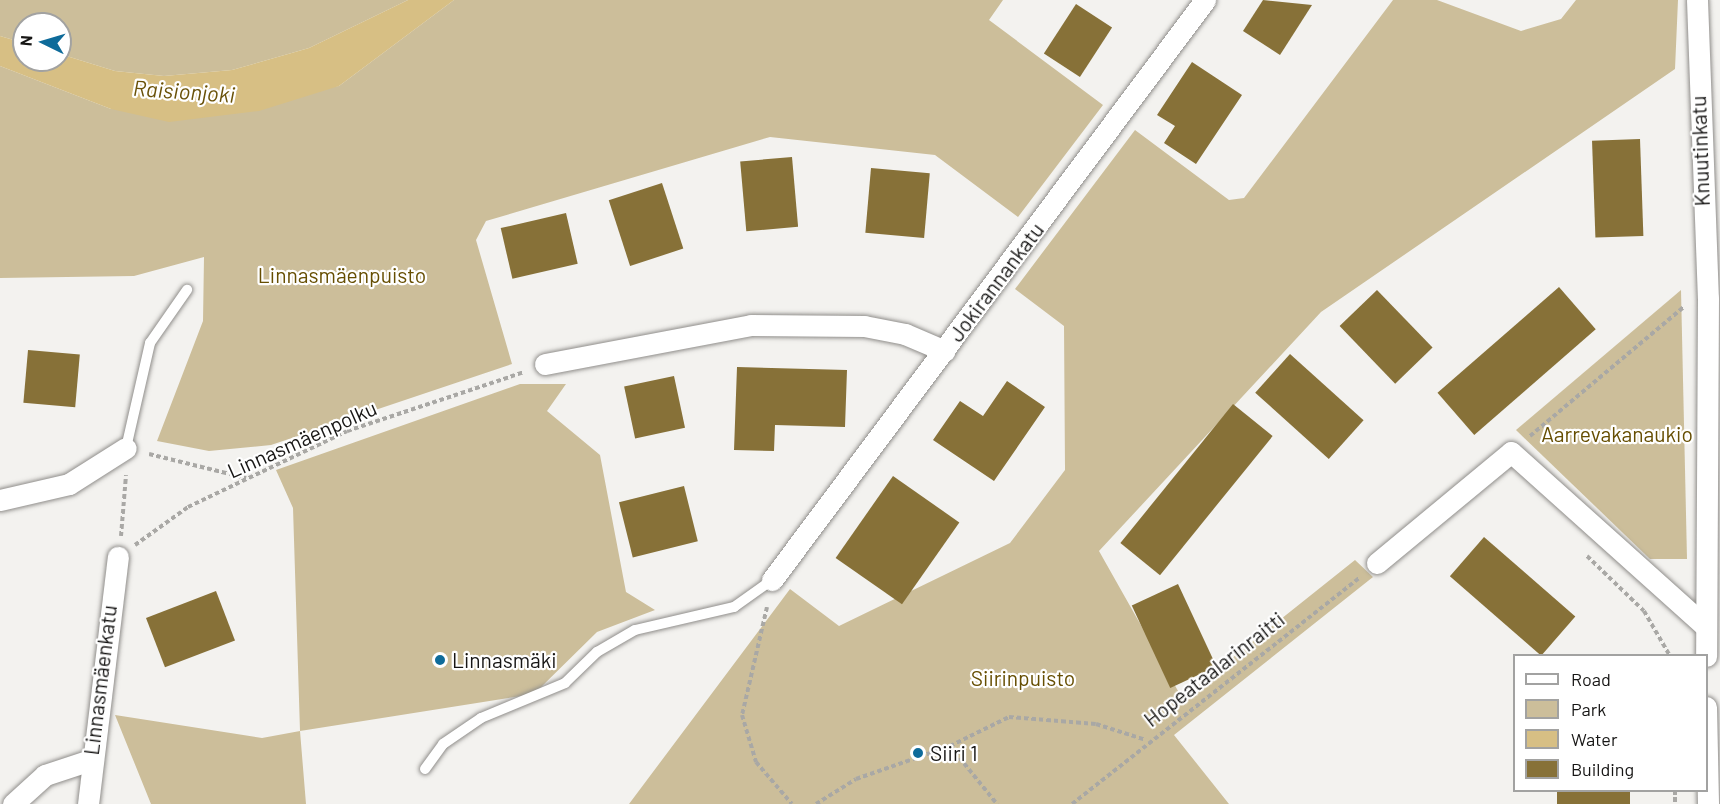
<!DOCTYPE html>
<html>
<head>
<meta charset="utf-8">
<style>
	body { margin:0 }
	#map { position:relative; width:1720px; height:804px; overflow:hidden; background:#f3f2ef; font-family:Barlow,sans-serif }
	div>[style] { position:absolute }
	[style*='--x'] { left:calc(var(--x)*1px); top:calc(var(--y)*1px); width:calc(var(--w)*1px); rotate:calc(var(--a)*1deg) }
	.green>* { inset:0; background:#ccbe9a }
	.water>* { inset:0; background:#d7bf84 }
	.building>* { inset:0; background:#877138; transform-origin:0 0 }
	.path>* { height:4px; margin-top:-2px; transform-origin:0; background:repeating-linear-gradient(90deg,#a9a8a5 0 4.5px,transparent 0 7.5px) }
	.roads { filter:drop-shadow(0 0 2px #908e8b) drop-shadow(0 0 2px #908e8b) }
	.lane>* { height:10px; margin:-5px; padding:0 5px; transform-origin:5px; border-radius:5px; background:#fff }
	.street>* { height:21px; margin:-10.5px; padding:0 10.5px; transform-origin:10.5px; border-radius:10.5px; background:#fff }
	.dots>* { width:16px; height:16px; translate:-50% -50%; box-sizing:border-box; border:3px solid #fff; border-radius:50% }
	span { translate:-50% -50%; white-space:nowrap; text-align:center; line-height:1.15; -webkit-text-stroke:4.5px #fff; paint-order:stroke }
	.street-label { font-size:21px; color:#171615 }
	.park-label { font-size:21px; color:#664e02 }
	.poi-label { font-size:21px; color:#171615 }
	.left { translate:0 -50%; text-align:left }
	.water-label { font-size:22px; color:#6a5209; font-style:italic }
	.legend { position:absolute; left:1513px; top:654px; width:195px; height:138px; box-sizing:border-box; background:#fff; border:2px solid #a2a2a1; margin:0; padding:8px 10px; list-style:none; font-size:18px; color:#171615 }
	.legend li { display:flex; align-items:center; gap:12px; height:30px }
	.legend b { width:30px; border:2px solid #a2a2a1 }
	.north { position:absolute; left:12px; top:12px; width:60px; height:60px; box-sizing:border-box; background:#fff; border:2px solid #a2a2a1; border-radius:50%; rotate:275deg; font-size:16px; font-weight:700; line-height:24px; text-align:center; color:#171615 }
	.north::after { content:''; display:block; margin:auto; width:21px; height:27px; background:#0e6b9a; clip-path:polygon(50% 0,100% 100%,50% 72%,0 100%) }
</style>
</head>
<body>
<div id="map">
	<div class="green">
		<i style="clip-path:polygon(0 0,408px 0,309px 48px,232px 70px,164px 76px,115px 71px,60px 54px,60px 24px,24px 24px,24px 43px,0 36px)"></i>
		<i style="clip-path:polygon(454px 0,1003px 0,989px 20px,1103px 105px,1018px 217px,935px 155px,770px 137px,486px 221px,476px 240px,512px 364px,271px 445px,209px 451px,157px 441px,203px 321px,204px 257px,134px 276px,0 278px,0 66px,111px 109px,339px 86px)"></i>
		<i style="clip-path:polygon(1393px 0,1437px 0,1521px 31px,1561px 19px,1576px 0,1678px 0,1675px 69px,1321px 312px,1099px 551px,1182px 698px,1355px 560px,1373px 577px,1174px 735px,1229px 804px,629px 804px,790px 589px,839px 626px,1010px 543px,1065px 470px,1064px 326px,1015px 289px,1135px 130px,1229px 200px,1244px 198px)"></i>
		<i style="clip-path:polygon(1681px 290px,1687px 559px,1650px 559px,1516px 430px)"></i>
		<i style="clip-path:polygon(520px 384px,566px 384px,547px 411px,600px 455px,626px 592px,655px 610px,597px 632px,534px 694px,300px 731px,306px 804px,151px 804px,115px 715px,262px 738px,300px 731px,293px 508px,276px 470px)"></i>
	</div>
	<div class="water">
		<i style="clip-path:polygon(408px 0,454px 0,339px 86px,259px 111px,169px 122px,111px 109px,0 66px,0 36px,24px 43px,24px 60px,60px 60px,60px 54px,115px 71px,164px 76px,232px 70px,309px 48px)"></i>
	</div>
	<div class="building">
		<i style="clip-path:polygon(1263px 0,1312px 5px,1280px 55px,1243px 31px)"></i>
		<i style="left:1076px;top:4px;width:43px;height:59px;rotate:33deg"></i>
		<i style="clip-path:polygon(1192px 62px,1242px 95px,1196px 164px,1164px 143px,1175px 126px,1157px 115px)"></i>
		<i style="left:1640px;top:139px;width:97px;height:48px;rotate:88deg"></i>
		<i style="left:792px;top:157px;width:70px;height:52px;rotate:85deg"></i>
		<i style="left:871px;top:168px;width:59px;height:65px;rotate:5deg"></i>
		<i style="left:662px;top:183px;width:69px;height:56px;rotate:72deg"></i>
		<i style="left:566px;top:213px;width:52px;height:67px;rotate:77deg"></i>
		<i style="left:1559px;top:287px;width:56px;height:161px;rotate:49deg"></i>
		<i style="left:1377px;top:290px;width:80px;height:52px;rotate:46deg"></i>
		<i style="left:28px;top:350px;width:52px;height:53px;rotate:5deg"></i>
		<i style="left:1290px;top:354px;width:99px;height:52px;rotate:42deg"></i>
		<i style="clip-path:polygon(737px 367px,847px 370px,845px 427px,775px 425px,774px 451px,734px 450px)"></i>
		<i style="left:674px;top:376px;width:53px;height:51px;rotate:78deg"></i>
		<i style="clip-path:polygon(1007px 381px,1045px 407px,994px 481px,933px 440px,960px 401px,983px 416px)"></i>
		<i style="left:1233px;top:404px;width:51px;height:179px;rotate:39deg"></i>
		<i style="left:893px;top:476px;width:81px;height:100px;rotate:35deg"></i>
		<i style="left:684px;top:486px;width:57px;height:67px;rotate:76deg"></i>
		<i style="left:1484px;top:537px;width:121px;height:52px;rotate:41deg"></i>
		<i style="left:1178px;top:584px;width:91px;height:51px;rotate:65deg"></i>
		<i style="left:216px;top:591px;width:53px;height:75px;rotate:69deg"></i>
		<i style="left:1557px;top:790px;width:73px;height:14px"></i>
	</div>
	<div class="path">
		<i style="--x:1530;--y:436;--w:202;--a:-40"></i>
		<i style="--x:149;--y:454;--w:100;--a:13.9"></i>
		<i style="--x:121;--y:536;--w:61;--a:-85.3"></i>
		<i style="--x:135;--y:545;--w:65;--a:-35.6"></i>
		<i style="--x:188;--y:507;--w:176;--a:-25.5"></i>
		<i style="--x:347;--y:431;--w:187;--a:-18.4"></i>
		<i style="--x:1587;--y:556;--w:79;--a:44"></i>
		<i style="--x:1644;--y:611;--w:52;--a:60"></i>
		<i style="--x:767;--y:607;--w:111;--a:103"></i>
		<i style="--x:742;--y:715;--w:49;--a:73.4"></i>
		<i style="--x:756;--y:762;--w:55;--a:49.4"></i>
		<i style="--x:950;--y:746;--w:66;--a:-26.2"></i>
		<i style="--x:1009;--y:717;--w:87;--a:4.6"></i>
		<i style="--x:1096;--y:724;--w:52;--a:17.7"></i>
		<i style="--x:1675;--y:790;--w:14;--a:90"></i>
		<i style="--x:816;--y:804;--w:47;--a:-32"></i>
		<i style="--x:856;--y:779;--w:100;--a:-19.3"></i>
		<i style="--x:950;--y:746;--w:75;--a:51"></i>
		<i style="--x:1072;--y:804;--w:367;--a:-38.2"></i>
	</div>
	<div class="roads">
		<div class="lane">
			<i style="--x:126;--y:448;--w:108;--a:-77.1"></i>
			<i style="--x:150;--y:343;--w:65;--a:-55.1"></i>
			<i style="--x:425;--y:769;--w:31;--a:-54"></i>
			<i style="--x:443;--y:744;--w:46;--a:-34.4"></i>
			<i style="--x:481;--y:718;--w:91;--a:-22.6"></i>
			<i style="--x:565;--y:683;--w:45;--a:-44.1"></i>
			<i style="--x:597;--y:652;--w:44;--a:-30.1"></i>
			<i style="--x:635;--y:630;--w:102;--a:-13.1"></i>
			<i style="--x:734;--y:607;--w:47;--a:-35.4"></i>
		</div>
		<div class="street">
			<i style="--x:1697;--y:0;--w:298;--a:87.9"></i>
			<i style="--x:1708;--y:298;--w:358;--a:90.3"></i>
			<i style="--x:545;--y:364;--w:210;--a:-10.7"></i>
			<i style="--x:751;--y:325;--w:113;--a:0.5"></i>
			<i style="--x:864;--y:326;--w:42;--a:11"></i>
			<i style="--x:905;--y:334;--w:43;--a:23"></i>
			<i style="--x:0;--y:500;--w:71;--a:-13.1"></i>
			<i style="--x:69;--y:484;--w:67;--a:-32.3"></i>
			<i style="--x:1377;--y:563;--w:174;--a:-39.6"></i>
			<i style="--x:1511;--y:452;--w:261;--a:41.9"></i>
			<i style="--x:772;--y:580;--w:724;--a:-53.26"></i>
			<i style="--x:1706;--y:707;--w:97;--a:88.8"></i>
			<i style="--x:13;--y:804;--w:43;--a:-42.2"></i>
			<i style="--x:45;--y:775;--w:47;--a:-18.4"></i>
			<i style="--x:88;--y:804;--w:249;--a:-83.1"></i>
		</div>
	</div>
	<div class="dots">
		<i style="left:440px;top:660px;background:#0e6b9a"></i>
		<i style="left:918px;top:753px;background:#0e6b9a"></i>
	</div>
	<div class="street-label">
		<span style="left:1700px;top:151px;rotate:-92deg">Knuutinkatu</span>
		<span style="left:996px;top:282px;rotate:-53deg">Jokirannankatu</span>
		<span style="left:302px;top:439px;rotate:-24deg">Linnasmäenpolku</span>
		<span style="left:1214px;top:669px;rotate:-38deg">Hopeataalarinraitti</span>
		<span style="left:100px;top:680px;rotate:-83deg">Linnasmäenkatu</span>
	</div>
	<div class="park-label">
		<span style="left:342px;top:275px">Linnasmäenpuisto</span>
		<span style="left:1617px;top:434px">Aarrevakanaukio</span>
		<span style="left:1023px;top:678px">Siirinpuisto</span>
	</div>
	<div class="poi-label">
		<span class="left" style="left:452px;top:660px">Linnasmäki</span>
		<span class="left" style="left:930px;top:753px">Siiri 1</span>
	</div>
	<div class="water-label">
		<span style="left:184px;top:91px;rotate:4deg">Raisionjoki</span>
	</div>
	<ul class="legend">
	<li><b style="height:8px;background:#fff"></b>Road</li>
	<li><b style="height:16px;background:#ccbe9a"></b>Park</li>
	<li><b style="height:16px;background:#d7bf84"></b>Water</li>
	<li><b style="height:16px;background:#877138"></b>Building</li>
	</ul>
	<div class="north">N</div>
</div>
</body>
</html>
